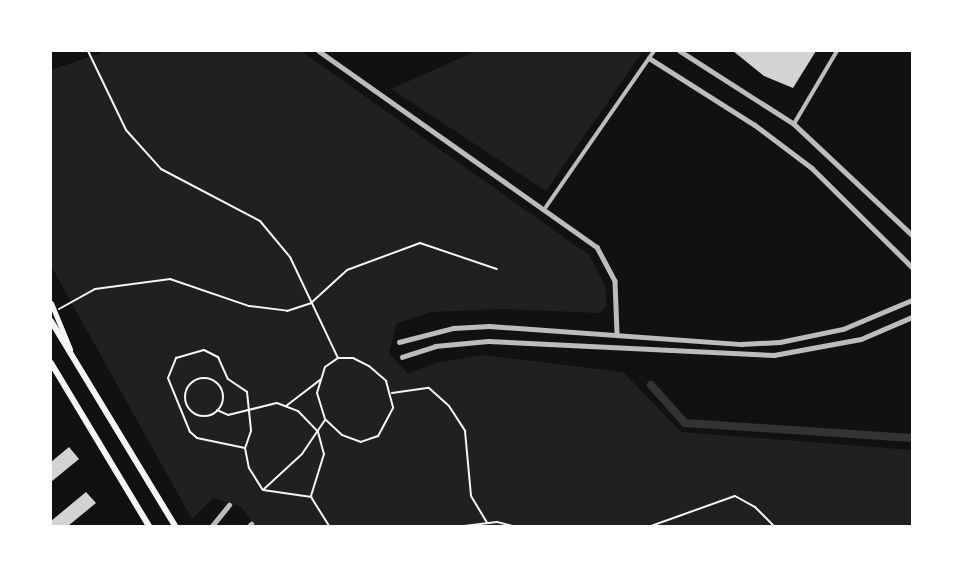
<!DOCTYPE html>
<html>
<head>
<meta charset="utf-8">
<style>
	body { margin:0 }
	#map { position:relative; width:963px; height:577px; overflow:hidden; background:#111; font-family:"Crimson Pro",serif }
	div>[style] { position:absolute }
	[style*='--x'] { left:calc(var(--x)*1px); top:calc(var(--y)*1px); width:calc(var(--w)*1px); rotate:calc(var(--a)*1deg) }
	.green>* { inset:0; background:#202020 }
	.canal>* { height:8px; margin:-4px; padding:0 4px; transform-origin:4px; border-radius:4px; background:#333 }
	.building>* { inset:0; background:#d3d3d3 }
	.path>* { height:2px; margin:-1px; padding:0 1px; transform-origin:1px; border-radius:1px; background:#f5f5f5 }
	.path>.ring { margin:-1px; padding:0; box-sizing:content-box; background:none; border:2px solid #f5f5f5; border-radius:50% }
	.minor>* { height:3.5px; margin:-1.75px; padding:0 1.75px; transform-origin:1.75px; border-radius:1.75px; background:#bcbcbc }
	.tertiary>* { height:4.5px; margin:-2.25px; padding:0 2.25px; transform-origin:2.25px; border-radius:2.25px; background:#bcbcbc }
	.primary>* { height:5px; margin:-2.5px; padding:0 2.5px; transform-origin:2.5px; border-radius:2.5px; background:#f5f5f5 }
	.trunk>* { height:6px; margin:-3px; padding:0 3px; transform-origin:3px; border-radius:3px; background:#f5f5f5 }
	span { translate:-50% -50%; white-space:nowrap; text-align:center; line-height:1.15; -webkit-text-stroke:5px #fff; paint-order:stroke }
	.frame { position:absolute; inset:0; border:52px solid #fff; pointer-events:none }
</style>
</head>
<body>
<div id="map">
	<div class="green">
		<i style="clip-path:polygon(107px 51px,301px 51px,589px 255px,605px 285px,607px 306px,599px 313px,504px 309px,431px 312px,397px 323px,389px 353px,408px 374px,435px 363px,484px 355px,623px 372px,681px 432px,912px 450px,912px 526px,255px 526px,241px 507px,213px 498px,192px 519px,51px 266px,51px 70px)"></i>
		<i style="clip-path:polygon(476px 51px,643px 51px,546px 191px,391px 89px)"></i>
	</div>
	<div class="canal">
		<i style="--x:651;--y:385;--w:51;--a:48.2"></i>
		<i style="--x:685;--y:423;--w:227;--a:3.8"></i>
	</div>
	<div class="building">
		<i style="clip-path:polygon(733px 51px,816px 51px,793px 88px,764px 76px)"></i>
		<i style="clip-path:polygon(69px 447px,79px 459px,51px 482px,51px 462px)"></i>
		<i style="clip-path:polygon(86px 492px,96px 503px,68px 526px,51px 526px,51px 521px)"></i>
	</div>
	<div class="path">
		<i style="--x:88;--y:51;--w:88;--a:64.3"></i>
		<i style="--x:126;--y:130;--w:52;--a:48.1"></i>
		<i style="--x:161;--y:169;--w:112;--a:27.7"></i>
		<i style="--x:260;--y:221;--w:47;--a:50.2"></i>
		<i style="--x:290;--y:257;--w:112;--a:64.6"></i>
		<i style="--x:59;--y:309;--w:41;--a:-29.1"></i>
		<i style="--x:95;--y:289;--w:76;--a:-7.6"></i>
		<i style="--x:170;--y:279;--w:83;--a:18.9"></i>
		<i style="--x:249;--y:306;--w:38;--a:7"></i>
		<i style="--x:287;--y:311;--w:25;--a:-18"></i>
		<i style="--x:311;--y:303;--w:49;--a:-42.5"></i>
		<i style="--x:347;--y:270;--w:78;--a:-20.3"></i>
		<i style="--x:420;--y:243;--w:81;--a:18.7"></i>
		<i style="--x:338;--y:358;--w:15;--a:0"></i>
		<i style="--x:353;--y:358;--w:18;--a:27"></i>
		<i style="--x:369;--y:366;--w:23;--a:41"></i>
		<i style="--x:386;--y:381;--w:28;--a:75"></i>
		<i style="--x:393;--y:408;--w:32;--a:118"></i>
		<i style="--x:378;--y:436;--w:18;--a:161"></i>
		<i style="--x:361;--y:442;--w:20;--a:-160"></i>
		<i style="--x:342;--y:435;--w:23;--a:-137"></i>
		<i style="--x:325;--y:419;--w:27;--a:-107"></i>
		<i style="--x:317;--y:393;--w:27;--a:-73"></i>
		<i style="--x:325;--y:367;--w:16;--a:-35"></i>
		<i class="ring" style="left:185px;top:378px;width:36px;height:36px"></i>
		<i style="--x:392;--y:393;--w:37;--a:-8"></i>
		<i style="--x:429;--y:388;--w:27;--a:42"></i>
		<i style="--x:449;--y:406;--w:30;--a:57"></i>
		<i style="--x:465;--y:431;--w:65;--a:84.7"></i>
		<i style="--x:471;--y:496;--w:31;--a:59"></i>
		<i style="--x:286;--y:406;--w:43;--a:-37.4"></i>
		<i style="--x:217;--y:410;--w:12;--a:24"></i>
		<i style="--x:228;--y:415;--w:50;--a:-13.8"></i>
		<i style="--x:277;--y:403;--w:22;--a:21"></i>
		<i style="--x:298;--y:411;--w:29;--a:46"></i>
		<i style="--x:318;--y:432;--w:23;--a:75"></i>
		<i style="--x:324;--y:454;--w:44;--a:107.2"></i>
		<i style="--x:245;--y:448;--w:49;--a:-168.2"></i>
		<i style="--x:197;--y:438;--w:9;--a:-139"></i>
		<i style="--x:190;--y:432;--w:58;--a:-112.2"></i>
		<i style="--x:168;--y:378;--w:22;--a:-68"></i>
		<i style="--x:176;--y:358;--w:29;--a:-16"></i>
		<i style="--x:204;--y:350;--w:16;--a:27"></i>
		<i style="--x:218;--y:357;--w:24;--a:66"></i>
		<i style="--x:228;--y:379;--w:23;--a:34"></i>
		<i style="--x:247;--y:392;--w:39;--a:84"></i>
		<i style="--x:251;--y:431;--w:18;--a:109"></i>
		<i style="--x:245;--y:448;--w:20;--a:79"></i>
		<i style="--x:249;--y:468;--w:26;--a:58"></i>
		<i style="--x:263;--y:490;--w:49;--a:8.3"></i>
		<i style="--x:311;--y:497;--w:34;--a:58"></i>
		<i style="--x:264;--y:489;--w:52;--a:-42.6"></i>
		<i style="--x:302;--y:454;--w:41;--a:-55.9"></i>
		<i style="--x:464;--y:526;--w:33;--a:-7"></i>
		<i style="--x:497;--y:522;--w:16;--a:14"></i>
		<i style="--x:651;--y:526;--w:89;--a:-19.7"></i>
		<i style="--x:735;--y:496;--w:23;--a:29"></i>
		<i style="--x:755;--y:507;--w:27;--a:45"></i>
	</div>
	<div class="minor">
		<i style="--x:794;--y:124;--w:85;--a:-59.5"></i>
		<i style="--x:546;--y:207;--w:190;--a:-55.3"></i>
	</div>
	<div class="tertiary">
		<i style="--x:319;--y:51;--w:340;--a:35.2"></i>
		<i style="--x:597;--y:247;--w:38;--a:62"></i>
		<i style="--x:615;--y:281;--w:53;--a:87.8"></i>
		<i style="--x:680;--y:51;--w:135;--a:32.6"></i>
		<i style="--x:794;--y:124;--w:162;--a:43.2"></i>
		<i style="--x:649;--y:58;--w:125;--a:32.3"></i>
		<i style="--x:755;--y:125;--w:71;--a:37"></i>
		<i style="--x:812;--y:168;--w:141;--a:44.7"></i>
		<i style="--x:399;--y:342;--w:56;--a:-14.5"></i>
		<i style="--x:453;--y:328;--w:36;--a:-3"></i>
		<i style="--x:489;--y:326;--w:253;--a:4.1"></i>
		<i style="--x:741;--y:344;--w:39;--a:-3"></i>
		<i style="--x:780;--y:342;--w:64;--a:-11.7"></i>
		<i style="--x:843;--y:329;--w:75;--a:-22.8"></i>
		<i style="--x:402;--y:357;--w:35;--a:-18"></i>
		<i style="--x:435;--y:346;--w:53;--a:-5.4"></i>
		<i style="--x:488;--y:341;--w:286;--a:2.8"></i>
		<i style="--x:774;--y:355;--w:88;--a:-10.4"></i>
		<i style="--x:861;--y:339;--w:56;--a:-23.3"></i>
		<i style="--x:212;--y:526;--w:27;--a:-51"></i>
		<i style="--x:249;--y:526;--w:3;--a:-45"></i>
	</div>
	<div class="primary">
		<i style="--x:51;--y:303;--w:50;--a:67.6"></i>
	</div>
	<div class="trunk">
		<i style="--x:51;--y:321;--w:240;--a:58.8"></i>
		<i style="--x:51;--y:363;--w:190;--a:59"></i>
	</div>
	<div class="frame"></div>
</div>
</body>
</html>
